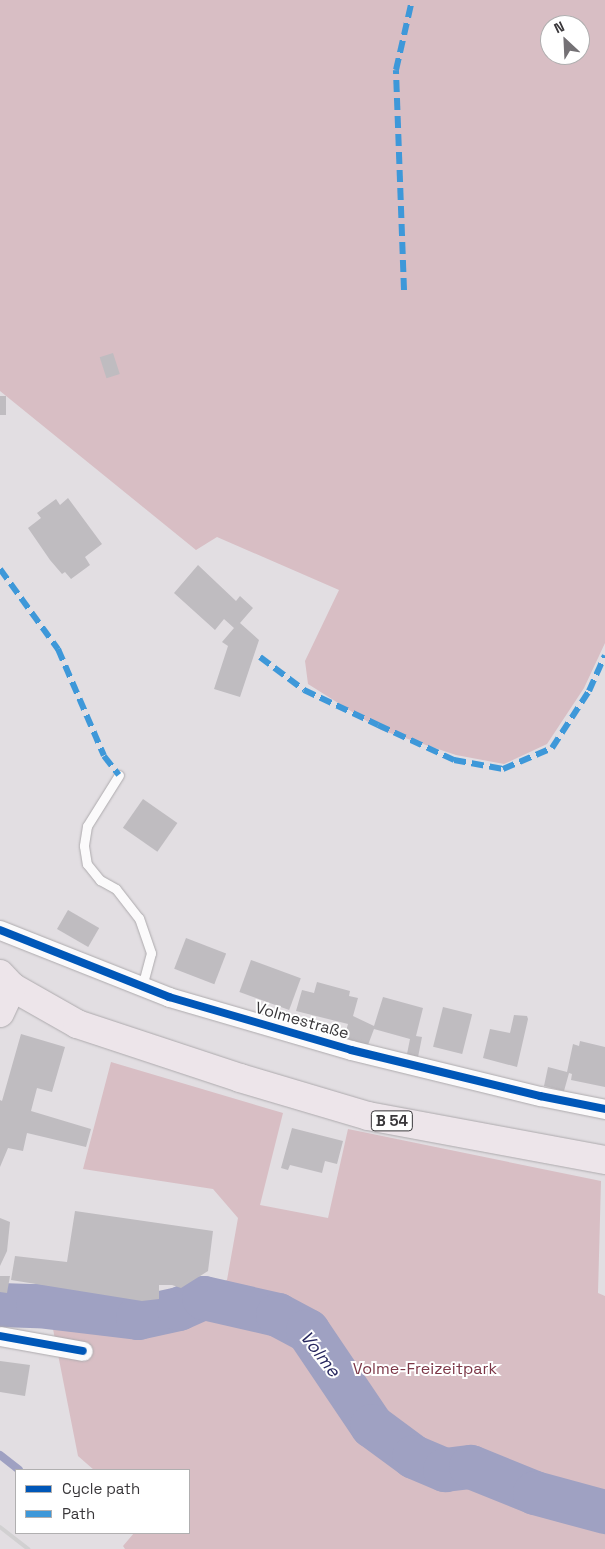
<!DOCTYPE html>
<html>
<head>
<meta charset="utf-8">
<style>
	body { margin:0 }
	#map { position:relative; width:605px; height:1549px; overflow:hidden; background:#e2dee2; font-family:"Space Grotesk",sans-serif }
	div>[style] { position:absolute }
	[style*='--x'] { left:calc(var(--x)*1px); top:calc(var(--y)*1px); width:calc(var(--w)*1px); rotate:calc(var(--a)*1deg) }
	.green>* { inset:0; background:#d8bec4 }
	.stream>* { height:8px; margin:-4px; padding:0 4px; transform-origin:4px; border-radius:4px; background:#9fa1c2 }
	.river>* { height:44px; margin:-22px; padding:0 22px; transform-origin:22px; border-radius:22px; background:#9fa1c2 }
	.building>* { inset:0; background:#bfbcc0; transform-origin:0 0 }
	.roads { filter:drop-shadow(0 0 1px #adaaad) drop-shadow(0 0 1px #adaaad) }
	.service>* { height:9px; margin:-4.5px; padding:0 4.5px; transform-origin:4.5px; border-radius:4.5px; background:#fbfafb }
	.minor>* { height:19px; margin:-9.5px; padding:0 9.5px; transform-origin:9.5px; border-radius:9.5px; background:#fbfafb }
	.primary>* { height:28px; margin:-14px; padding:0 14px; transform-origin:14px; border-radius:14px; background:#ede5ea }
	.rail>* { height:4px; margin:-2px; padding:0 2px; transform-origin:2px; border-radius:2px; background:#d1d0d1 }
	.quiet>* { height:6px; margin-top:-3px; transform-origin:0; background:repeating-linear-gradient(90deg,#3e98d9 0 12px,transparent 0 18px) }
	.cycleway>* { height:8px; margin:-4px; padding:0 4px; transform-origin:4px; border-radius:4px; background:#0057b8 }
	span { translate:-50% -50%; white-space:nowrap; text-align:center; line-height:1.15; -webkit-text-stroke:4px #fff; paint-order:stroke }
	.shield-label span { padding:1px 4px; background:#fff; border:1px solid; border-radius:4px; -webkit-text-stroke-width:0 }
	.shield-label { font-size:15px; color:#39373a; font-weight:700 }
	.street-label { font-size:16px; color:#39373a }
	.park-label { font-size:16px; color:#7c3747 }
	.water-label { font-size:18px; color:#26265e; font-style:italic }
	.legend { position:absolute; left:15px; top:1469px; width:175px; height:65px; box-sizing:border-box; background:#fff; border:1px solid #b0afb0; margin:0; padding:6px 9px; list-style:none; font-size:15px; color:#39373a }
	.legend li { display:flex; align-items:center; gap:10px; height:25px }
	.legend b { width:25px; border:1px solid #b0afb0 }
	.north { position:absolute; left:540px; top:15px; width:50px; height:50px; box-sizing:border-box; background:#fff; border:1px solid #b0afb0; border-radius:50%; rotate:335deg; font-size:14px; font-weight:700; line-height:20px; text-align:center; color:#39373a }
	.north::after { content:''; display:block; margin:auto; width:18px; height:22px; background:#747175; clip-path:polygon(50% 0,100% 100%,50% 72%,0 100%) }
</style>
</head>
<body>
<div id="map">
	<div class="green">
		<i style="clip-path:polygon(evenodd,0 0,605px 0,605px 643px,584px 688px,547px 744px,504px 764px,456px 755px,381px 730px,308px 684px,305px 661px,339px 590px,217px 537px,196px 550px,0 391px,0 0,550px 25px,580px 25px,580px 55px,550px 55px,550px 25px)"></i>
		<i style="clip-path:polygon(111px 1062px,283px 1113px,260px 1205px,328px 1218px,348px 1129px,601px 1181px,598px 1293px,605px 1296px,605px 1549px,125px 1549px,123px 1546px,134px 1533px,189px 1533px,189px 1470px,94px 1470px,78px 1456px,53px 1329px,17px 1321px,19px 1290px,124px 1309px,183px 1298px,227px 1280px,238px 1218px,213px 1189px,83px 1169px)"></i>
	</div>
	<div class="stream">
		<i style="--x:0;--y:1455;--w:24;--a:38"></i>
	</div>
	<div class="river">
		<i style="--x:0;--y:1305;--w:38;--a:2"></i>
		<i style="--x:38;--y:1306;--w:101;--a:6.8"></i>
		<i style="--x:138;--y:1318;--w:42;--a:-12.4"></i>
		<i style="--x:179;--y:1309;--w:27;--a:-24"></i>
		<i style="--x:204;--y:1298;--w:76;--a:12.9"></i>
		<i style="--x:278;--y:1315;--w:34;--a:28"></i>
		<i style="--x:308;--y:1331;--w:115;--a:56"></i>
		<i style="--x:372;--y:1426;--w:52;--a:36.4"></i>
		<i style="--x:414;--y:1457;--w:34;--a:23"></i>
		<i style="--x:445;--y:1470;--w:26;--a:-7"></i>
		<i style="--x:471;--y:1467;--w:69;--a:22.1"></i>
		<i style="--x:535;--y:1493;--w:73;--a:15.2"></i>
	</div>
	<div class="building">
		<i style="left:113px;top:353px;width:22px;height:14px;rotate:72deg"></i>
		<i style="left:0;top:396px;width:6px;height:19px"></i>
		<i style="clip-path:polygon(68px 498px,102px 544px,85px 557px,90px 565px,86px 568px,71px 579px,65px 572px,62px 574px,50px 560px,28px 528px,41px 518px,37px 513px,56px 499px,60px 505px)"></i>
		<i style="clip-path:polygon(198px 565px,236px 601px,240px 596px,253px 608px,240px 623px,259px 640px,240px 697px,214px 689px,228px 646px,222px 642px,234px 628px,224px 619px,215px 630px,174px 593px)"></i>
		<i style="left:143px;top:799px;width:42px;height:35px;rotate:35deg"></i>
		<i style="left:68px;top:910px;width:36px;height:22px;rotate:30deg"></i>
		<i style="left:186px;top:938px;width:43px;height:33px;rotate:21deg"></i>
		<i style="left:251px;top:960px;width:53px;height:34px;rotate:20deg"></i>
		<i style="clip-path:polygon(317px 982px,350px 991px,349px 996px,358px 998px,353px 1016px,374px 1026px,383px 997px,423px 1008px,416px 1036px,422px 1037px,418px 1057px,407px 1054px,410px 1039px,374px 1029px,368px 1045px,344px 1038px,348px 1024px,296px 1011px,302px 990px,314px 993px)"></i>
		<i style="left:443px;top:1007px;width:30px;height:41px;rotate:14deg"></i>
		<i style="clip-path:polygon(514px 1015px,527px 1016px,528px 1019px,517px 1067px,483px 1058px,490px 1029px,510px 1033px)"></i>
		<i style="clip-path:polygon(21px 1034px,65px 1047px,52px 1092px,37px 1088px,31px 1111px,91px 1129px,86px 1147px,27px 1133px,23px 1151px,8px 1148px,0 1167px,0 1100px,2px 1101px)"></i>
		<i style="clip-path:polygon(580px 1041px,605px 1047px,605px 1087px,571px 1080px,572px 1074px,569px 1073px,564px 1091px,544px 1086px,548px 1067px,567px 1072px,573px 1044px,579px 1046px)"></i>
		<i style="clip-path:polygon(292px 1128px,343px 1141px,337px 1164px,325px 1161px,322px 1173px,290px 1165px,288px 1170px,281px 1168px)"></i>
		<i style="clip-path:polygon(75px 1211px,213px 1231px,208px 1271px,181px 1288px,172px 1285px,159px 1285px,159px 1299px,142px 1301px,11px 1280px,15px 1256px,67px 1262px)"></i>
		<i style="clip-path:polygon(0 1218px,10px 1222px,7px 1251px,0 1266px)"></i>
		<i style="clip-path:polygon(0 1276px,10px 1276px,7px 1293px,0 1292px)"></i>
		<i style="clip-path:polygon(0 1361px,30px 1365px,25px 1396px,0 1392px)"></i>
	</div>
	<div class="roads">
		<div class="service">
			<i style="--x:119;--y:775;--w:60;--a:122.1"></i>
			<i style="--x:87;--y:826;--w:20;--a:99"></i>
			<i style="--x:84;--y:846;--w:18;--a:81"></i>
			<i style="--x:87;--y:864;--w:21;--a:51"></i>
			<i style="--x:100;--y:880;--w:18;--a:29"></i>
			<i style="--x:116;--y:889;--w:37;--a:52"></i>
			<i style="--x:139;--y:918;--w:37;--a:71"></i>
			<i style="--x:151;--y:953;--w:35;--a:105"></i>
		</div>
		<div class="minor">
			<i style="--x:0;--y:930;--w:182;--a:21.6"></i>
			<i style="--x:169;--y:997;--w:190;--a:16.2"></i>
			<i style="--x:351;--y:1050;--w:195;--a:13.7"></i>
			<i style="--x:540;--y:1096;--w:66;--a:11.3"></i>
			<i style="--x:0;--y:1336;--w:84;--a:10.2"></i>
		</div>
		<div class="primary">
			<i style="--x:0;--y:974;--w:18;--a:47"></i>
			<i style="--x:12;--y:987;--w:75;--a:29.6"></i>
			<i style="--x:77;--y:1024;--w:172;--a:18.3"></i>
			<i style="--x:240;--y:1078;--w:134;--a:16.5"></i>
			<i style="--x:368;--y:1116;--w:241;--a:10.5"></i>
			<i style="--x:0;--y:1013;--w:29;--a:-65"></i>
		</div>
	</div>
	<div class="rail">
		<i style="--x:0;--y:1527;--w:36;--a:38"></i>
	</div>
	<div class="quiet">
		<i style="--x:404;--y:290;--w:220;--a:-92.1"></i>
		<i style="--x:396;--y:70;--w:72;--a:-77.1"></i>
		<i style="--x:0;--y:569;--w:99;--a:54.1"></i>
		<i style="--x:58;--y:649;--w:116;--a:66.7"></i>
		<i style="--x:104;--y:756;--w:24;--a:52"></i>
		<i style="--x:260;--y:657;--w:55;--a:36.9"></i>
		<i style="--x:304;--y:690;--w:82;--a:25.3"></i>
		<i style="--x:378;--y:725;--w:84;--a:24.7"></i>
		<i style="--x:454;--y:760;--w:50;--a:10.4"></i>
		<i style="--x:503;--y:769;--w:53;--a:-23.2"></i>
		<i style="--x:552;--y:748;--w:68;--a:-57"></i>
		<i style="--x:589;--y:691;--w:39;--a:-66"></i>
	</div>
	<div class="cycleway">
		<i style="--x:0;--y:930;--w:182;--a:21.6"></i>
		<i style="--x:169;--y:997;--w:190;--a:16.2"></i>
		<i style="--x:351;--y:1050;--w:195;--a:13.7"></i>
		<i style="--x:540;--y:1096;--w:66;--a:11.3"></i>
		<i style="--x:0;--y:1336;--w:84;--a:10.2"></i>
	</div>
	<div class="shield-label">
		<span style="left:392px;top:1121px">B 54</span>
	</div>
	<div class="street-label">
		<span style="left:302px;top:1021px;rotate:16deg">Volmestraße</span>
	</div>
	<div class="park-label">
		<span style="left:425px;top:1369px">Volme-Freizeitpark</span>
	</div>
	<div class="water-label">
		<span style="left:320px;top:1354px;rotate:52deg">Volme</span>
	</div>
	<ul class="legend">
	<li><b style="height:6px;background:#0057b8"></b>Cycle path</li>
	<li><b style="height:6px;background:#3e98d9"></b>Path</li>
	</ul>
	<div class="north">N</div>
</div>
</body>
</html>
